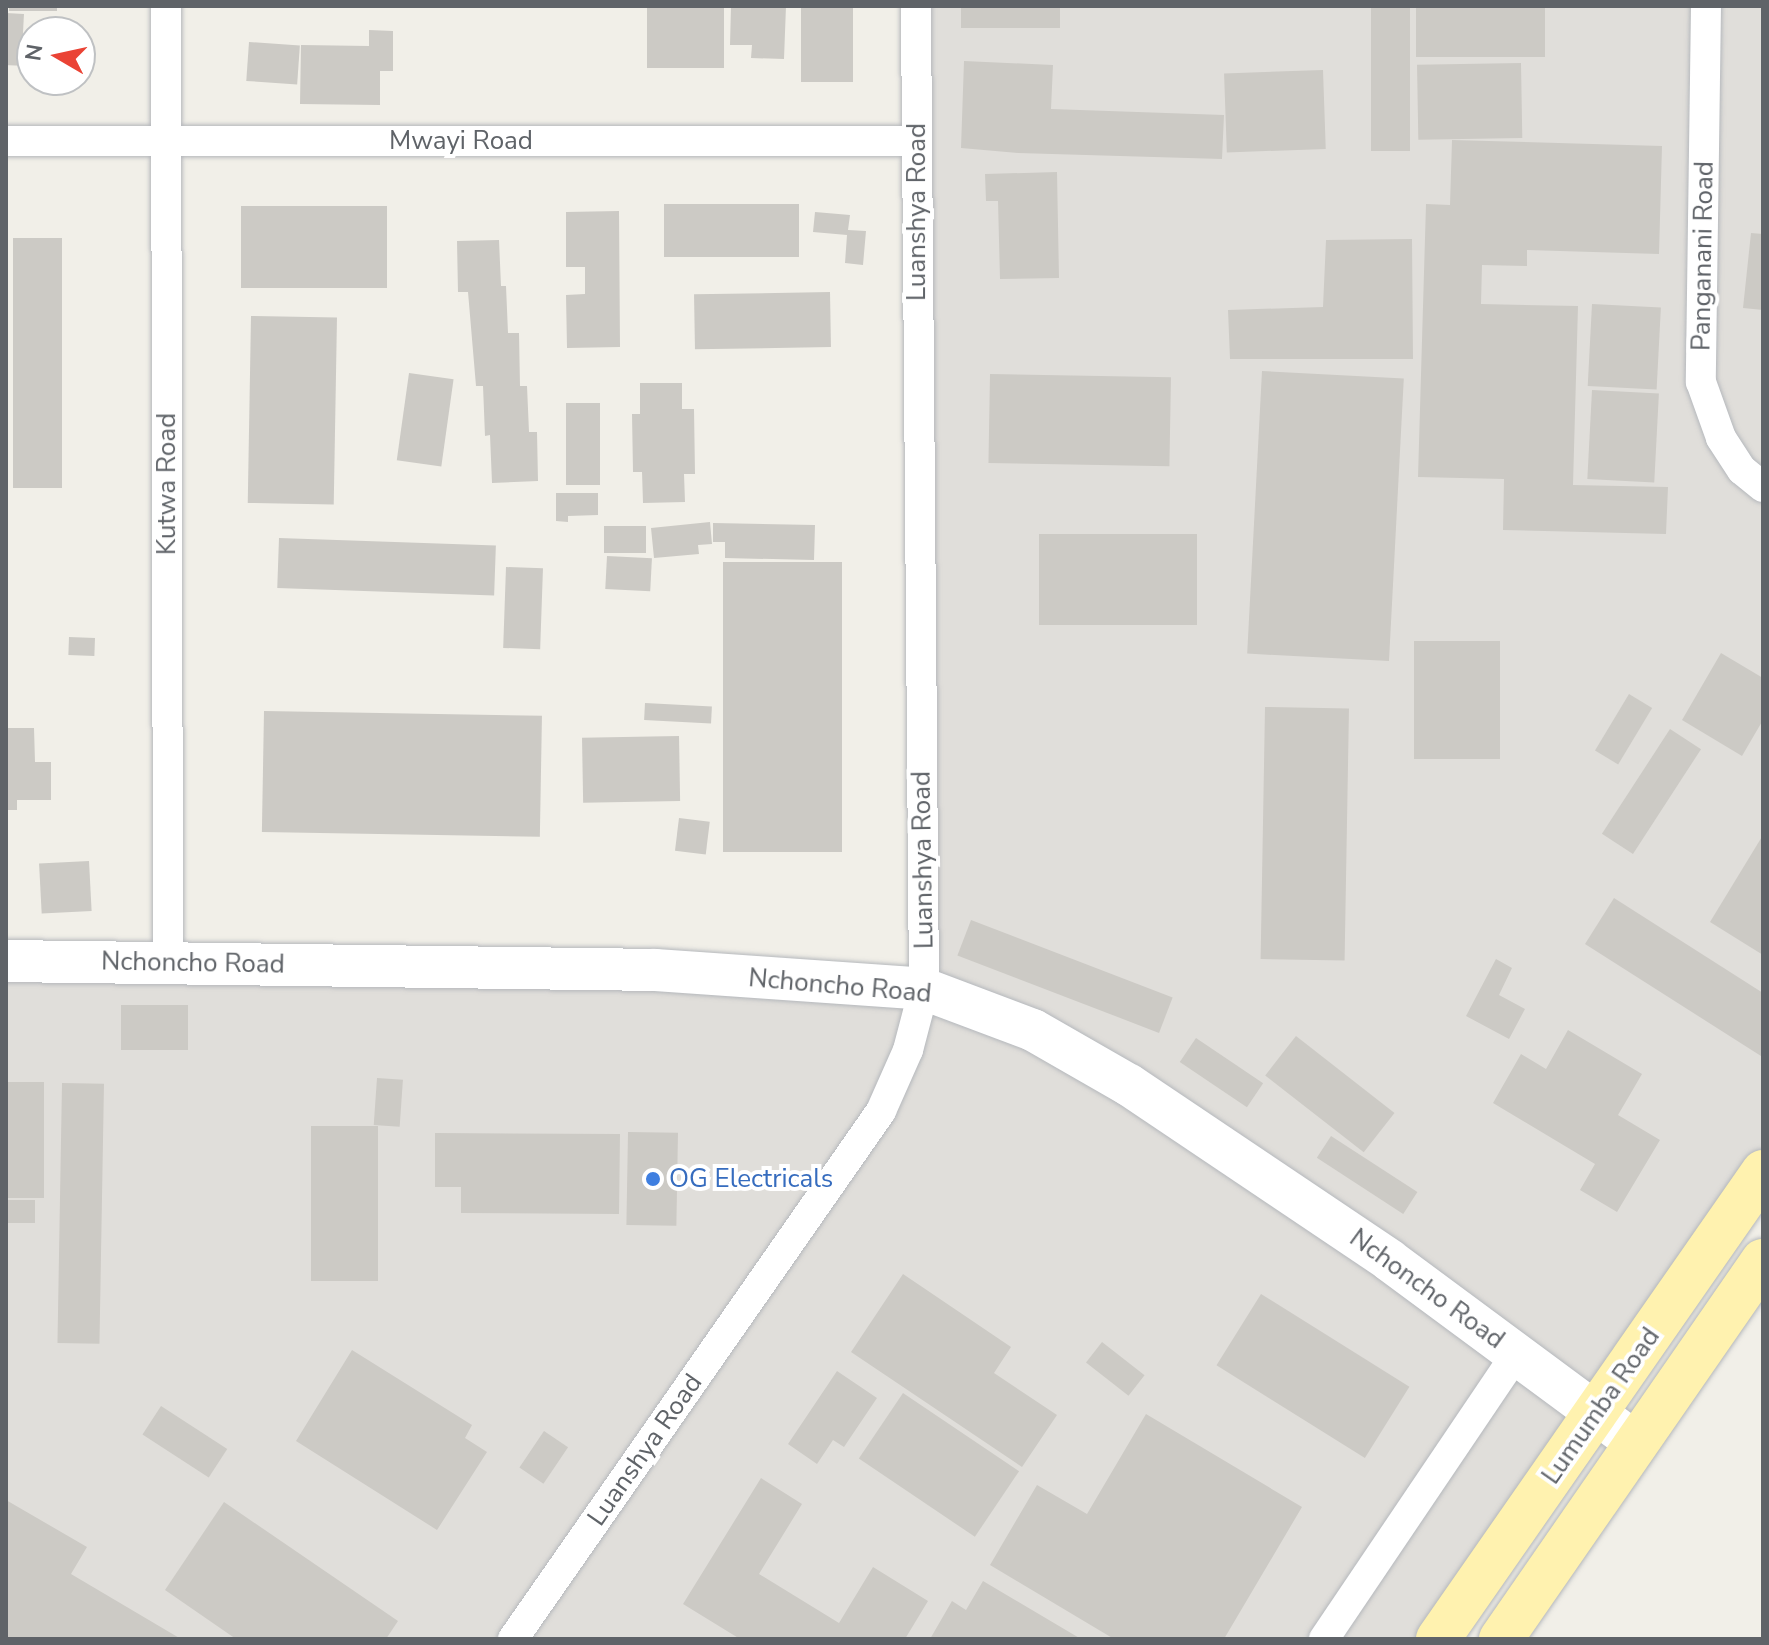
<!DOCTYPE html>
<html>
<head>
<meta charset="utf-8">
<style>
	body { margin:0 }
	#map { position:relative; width:1769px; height:1645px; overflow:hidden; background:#f1efe8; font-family:"Nunito Sans",sans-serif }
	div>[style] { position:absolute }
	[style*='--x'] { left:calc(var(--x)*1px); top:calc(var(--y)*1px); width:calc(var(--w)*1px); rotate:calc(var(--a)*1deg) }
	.industrial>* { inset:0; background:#e0deda }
	.building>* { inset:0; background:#cccac5; transform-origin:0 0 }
	.roads { filter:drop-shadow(0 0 2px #b5b8bc) drop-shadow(0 0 2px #b5b8bc) }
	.street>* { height:30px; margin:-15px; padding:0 15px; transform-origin:15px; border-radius:15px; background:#fff }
	.secondary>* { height:42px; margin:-21px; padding:0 21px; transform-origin:21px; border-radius:21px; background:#fff }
	.primary>* { height:44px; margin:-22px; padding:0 22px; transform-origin:22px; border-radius:22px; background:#fff2af }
	.dots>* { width:22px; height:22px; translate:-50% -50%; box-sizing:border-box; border:4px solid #fff; border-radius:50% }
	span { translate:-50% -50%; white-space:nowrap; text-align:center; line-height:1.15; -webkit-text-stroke:8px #fff; paint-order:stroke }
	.street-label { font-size:26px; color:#5f6368 }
	.shop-label { font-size:26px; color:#366cbe }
	.left { translate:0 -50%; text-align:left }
	.frame { position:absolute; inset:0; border:8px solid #5f6368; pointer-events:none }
	.north { position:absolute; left:16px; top:16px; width:80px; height:80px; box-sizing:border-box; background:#fff; border:2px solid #bfc1c3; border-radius:50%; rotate:279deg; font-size:22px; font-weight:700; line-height:32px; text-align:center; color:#5f6368 }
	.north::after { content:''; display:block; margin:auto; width:28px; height:36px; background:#ea4335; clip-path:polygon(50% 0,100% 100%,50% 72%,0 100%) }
</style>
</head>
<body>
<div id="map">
	<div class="industrial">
		<i style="clip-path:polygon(913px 6px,1763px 6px,1763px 1179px,1440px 1639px,6px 1639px,6px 962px,914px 989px)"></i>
	</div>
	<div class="building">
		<i style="left:9px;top:6px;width:48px;height:5px"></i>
		<i style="left:647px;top:6px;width:77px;height:62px"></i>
		<i style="clip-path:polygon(731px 6px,786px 6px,784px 59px,751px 58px,752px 45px,730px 45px)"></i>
		<i style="left:801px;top:6px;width:52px;height:76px"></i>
		<i style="left:961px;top:6px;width:99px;height:22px"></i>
		<i style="left:1371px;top:6px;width:39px;height:145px"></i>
		<i style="left:1416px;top:6px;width:129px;height:51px"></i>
		<i style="left:6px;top:13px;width:18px;height:52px;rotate:3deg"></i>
		<i style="clip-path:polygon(369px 30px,393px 31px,393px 71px,380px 71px,380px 105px,300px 104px,301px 45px,369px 46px)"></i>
		<i style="left:249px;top:42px;width:51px;height:39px;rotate:4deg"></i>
		<i style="clip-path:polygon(964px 61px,1053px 65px,1051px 109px,1224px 115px,1222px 159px,1018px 153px,961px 148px)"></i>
		<i style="left:1521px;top:63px;width:75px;height:104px;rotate:89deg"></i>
		<i style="left:1323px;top:70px;width:79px;height:99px;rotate:88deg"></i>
		<i style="clip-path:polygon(1452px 140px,1662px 146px,1659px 254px,1527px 250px,1527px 266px,1482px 265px,1481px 304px,1578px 306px,1573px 485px,1668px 487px,1666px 534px,1503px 530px,1504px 479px,1418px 477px,1426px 204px,1450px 205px)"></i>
		<i style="clip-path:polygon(1057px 172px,1059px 278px,1000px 279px,998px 201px,986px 201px,985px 174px)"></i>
		<i style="left:664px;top:204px;width:135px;height:53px"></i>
		<i style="left:241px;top:206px;width:146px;height:82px"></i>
		<i style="clip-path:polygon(619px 211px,620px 347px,567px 348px,566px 295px,585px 294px,585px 267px,566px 267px,566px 212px)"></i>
		<i style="clip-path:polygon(815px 212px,850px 215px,848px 230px,866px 231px,863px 265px,845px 263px,847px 235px,813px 232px)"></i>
		<i style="clip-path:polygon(1751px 233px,1763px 234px,1763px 310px,1743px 308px)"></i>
		<i style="left:13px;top:238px;width:49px;height:250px"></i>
		<i style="clip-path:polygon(1412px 239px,1413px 359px,1230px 359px,1228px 310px,1323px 307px,1326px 240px)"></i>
		<i style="clip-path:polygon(499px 240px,501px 286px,506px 286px,508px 333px,519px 333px,520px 386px,527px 386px,529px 432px,537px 432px,538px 481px,492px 483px,490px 435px,485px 436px,483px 386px,476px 386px,468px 292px,458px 292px,457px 241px)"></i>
		<i style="left:830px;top:292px;width:55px;height:136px;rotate:89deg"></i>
		<i style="left:1592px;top:304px;width:69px;height:82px;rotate:3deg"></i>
		<i style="left:251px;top:316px;width:86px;height:187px;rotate:1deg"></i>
		<i style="left:1262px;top:371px;width:142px;height:283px;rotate:3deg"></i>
		<i style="left:409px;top:373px;width:45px;height:88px;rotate:8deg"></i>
		<i style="left:990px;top:374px;width:181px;height:89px;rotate:1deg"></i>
		<i style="clip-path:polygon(640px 383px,682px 383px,682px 409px,694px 409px,695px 474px,684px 474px,685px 502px,643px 503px,642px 472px,633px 472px,632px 414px,640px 414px)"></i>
		<i style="left:1592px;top:390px;width:67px;height:89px;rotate:3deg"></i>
		<i style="left:566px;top:403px;width:34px;height:82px"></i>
		<i style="clip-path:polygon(556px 493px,598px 493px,598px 515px,568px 516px,568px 522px,556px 521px)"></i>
		<i style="clip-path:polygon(710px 522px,712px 544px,698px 545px,699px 554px,654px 558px,651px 528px)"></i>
		<i style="clip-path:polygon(713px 523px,815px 525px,814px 560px,725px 558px,725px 542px,713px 542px)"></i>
		<i style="left:646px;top:526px;width:27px;height:42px;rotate:90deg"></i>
		<i style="left:1039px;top:534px;width:158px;height:91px"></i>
		<i style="left:279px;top:538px;width:217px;height:50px;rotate:2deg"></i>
		<i style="left:607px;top:556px;width:45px;height:33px;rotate:3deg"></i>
		<i style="left:723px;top:562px;width:119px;height:290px"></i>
		<i style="left:506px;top:567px;width:37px;height:81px;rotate:2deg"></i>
		<i style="left:69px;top:637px;width:26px;height:18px;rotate:2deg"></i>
		<i style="left:1500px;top:641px;width:118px;height:86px;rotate:90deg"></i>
		<i style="clip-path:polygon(1721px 653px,1763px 678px,1763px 720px,1742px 756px,1682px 720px)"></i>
		<i style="left:1629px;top:694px;width:27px;height:66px;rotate:31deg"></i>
		<i style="left:645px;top:703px;width:67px;height:17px;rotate:3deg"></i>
		<i style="left:1265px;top:707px;width:84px;height:252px;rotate:1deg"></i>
		<i style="left:264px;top:711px;width:278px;height:121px;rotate:1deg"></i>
		<i style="clip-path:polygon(6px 728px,34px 728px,35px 762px,51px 762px,51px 800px,17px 800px,17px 810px,6px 810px)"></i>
		<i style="left:1670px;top:729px;width:37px;height:125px;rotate:33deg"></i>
		<i style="left:679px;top:736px;width:65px;height:97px;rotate:89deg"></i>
		<i style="left:679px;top:818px;width:31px;height:33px;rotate:7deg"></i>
		<i style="clip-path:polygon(1763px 835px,1763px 955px,1710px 922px)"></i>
		<i style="left:89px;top:861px;width:50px;height:50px;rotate:87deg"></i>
		<i style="clip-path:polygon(1614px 898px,1763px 993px,1761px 1056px,1585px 944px)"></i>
		<i style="left:971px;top:920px;width:216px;height:38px;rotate:21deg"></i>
		<i style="clip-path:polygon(1496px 959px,1512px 968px,1499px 995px,1525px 1009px,1509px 1039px,1466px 1016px)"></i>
		<i style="left:121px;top:1005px;width:67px;height:45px"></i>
		<i style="clip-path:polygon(1568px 1030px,1642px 1074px,1618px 1115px,1660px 1140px,1617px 1212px,1580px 1190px,1595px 1164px,1493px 1103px,1521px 1054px,1546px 1069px)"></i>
		<i style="left:1296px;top:1036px;width:125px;height:50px;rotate:38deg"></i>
		<i style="left:1196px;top:1038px;width:81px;height:29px;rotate:34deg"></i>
		<i style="left:377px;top:1078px;width:26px;height:47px;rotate:4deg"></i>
		<i style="left:6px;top:1082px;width:38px;height:116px"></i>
		<i style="left:62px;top:1083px;width:42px;height:260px;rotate:1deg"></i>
		<i style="left:311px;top:1126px;width:67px;height:155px"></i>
		<i style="left:628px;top:1132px;width:50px;height:93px;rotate:1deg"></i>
		<i style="clip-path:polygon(435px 1133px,620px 1134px,619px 1214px,461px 1213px,461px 1187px,435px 1187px)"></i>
		<i style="left:1331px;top:1136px;width:103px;height:26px;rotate:33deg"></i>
		<i style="left:6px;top:1200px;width:29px;height:23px"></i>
		<i style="clip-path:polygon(903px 1274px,1011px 1347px,994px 1373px,1057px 1415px,1022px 1467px,851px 1352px)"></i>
		<i style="left:1261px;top:1294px;width:175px;height:84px;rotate:32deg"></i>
		<i style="left:1102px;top:1342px;width:54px;height:26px;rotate:38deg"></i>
		<i style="clip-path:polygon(352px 1350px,472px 1425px,465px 1438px,487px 1452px,437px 1530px,296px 1441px)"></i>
		<i style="clip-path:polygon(837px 1371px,877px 1398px,844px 1447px,833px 1440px,817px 1464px,788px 1444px)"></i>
		<i style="left:903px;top:1393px;width:140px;height:79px;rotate:34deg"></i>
		<i style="left:161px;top:1406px;width:79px;height:34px;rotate:33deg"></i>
		<i style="clip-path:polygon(1146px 1414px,1302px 1507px,1224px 1639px,1114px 1639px,990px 1565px,1037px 1485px,1087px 1514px)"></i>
		<i style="left:544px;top:1431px;width:29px;height:44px;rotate:34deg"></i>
		<i style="clip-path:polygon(761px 1478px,802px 1504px,759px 1574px,839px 1623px,873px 1567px,928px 1601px,905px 1639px,740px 1639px,683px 1604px)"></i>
		<i style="clip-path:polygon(6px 1500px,87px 1547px,71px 1574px,181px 1639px,6px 1639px)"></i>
		<i style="clip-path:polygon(224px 1502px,398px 1621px,386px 1639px,236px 1639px,165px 1590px)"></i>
		<i style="clip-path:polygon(983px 1581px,1081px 1639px,930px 1639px,952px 1601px,966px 1610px)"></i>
	</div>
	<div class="roads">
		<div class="street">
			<i style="--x:166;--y:6;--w:956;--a:89.88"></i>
			<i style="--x:1706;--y:6;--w:376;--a:90.8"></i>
			<i style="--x:1701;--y:382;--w:59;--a:70.3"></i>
			<i style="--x:1721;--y:438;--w:38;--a:57"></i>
			<i style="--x:1742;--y:470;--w:27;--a:39"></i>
			<i style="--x:6;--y:141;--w:911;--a:0"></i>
			<i style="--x:513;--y:1639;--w:644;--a:-55.12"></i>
			<i style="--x:881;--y:1111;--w:67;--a:-66.1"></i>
			<i style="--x:908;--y:1050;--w:63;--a:-75.3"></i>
			<i style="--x:924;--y:989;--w:983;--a:-90.47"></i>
			<i style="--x:1324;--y:1639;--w:345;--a:-56"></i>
		</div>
		<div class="secondary">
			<i style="--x:6;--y:961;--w:649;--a:0.79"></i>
			<i style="--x:655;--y:970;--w:270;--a:4"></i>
			<i style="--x:924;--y:989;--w:116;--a:20.6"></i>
			<i style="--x:1033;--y:1030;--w:111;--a:29.8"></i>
			<i style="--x:1129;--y:1085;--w:313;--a:33.9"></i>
			<i style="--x:1389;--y:1260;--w:307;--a:36.5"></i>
		</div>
		<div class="primary">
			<i style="--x:1438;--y:1639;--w:569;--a:-55.16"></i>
			<i style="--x:1501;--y:1639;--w:460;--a:-55.3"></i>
		</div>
	</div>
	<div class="dots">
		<i style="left:653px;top:1179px;background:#3f7fe0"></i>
	</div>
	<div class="street-label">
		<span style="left:461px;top:141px">Mwayi Road</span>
		<span style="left:917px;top:212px;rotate:-90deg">Luanshya Road</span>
		<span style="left:1703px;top:256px;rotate:-89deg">Panganani Road</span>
		<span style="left:167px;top:484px;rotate:-90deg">Kutwa Road</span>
		<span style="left:923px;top:860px;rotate:-91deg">Luanshya Road</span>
		<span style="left:193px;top:963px;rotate:1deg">Nchoncho Road</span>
		<span style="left:840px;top:986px;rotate:5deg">Nchoncho Road</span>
		<span style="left:1427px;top:1289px;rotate:36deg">Nchoncho Road</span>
		<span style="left:1601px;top:1406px;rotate:-55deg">Lumumba Road</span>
		<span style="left:645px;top:1450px;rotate:-55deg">Luanshya Road</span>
	</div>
	<div class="shop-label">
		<span class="left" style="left:669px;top:1179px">OG Electricals</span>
	</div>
	<div class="frame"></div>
	<div class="north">N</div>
</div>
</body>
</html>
